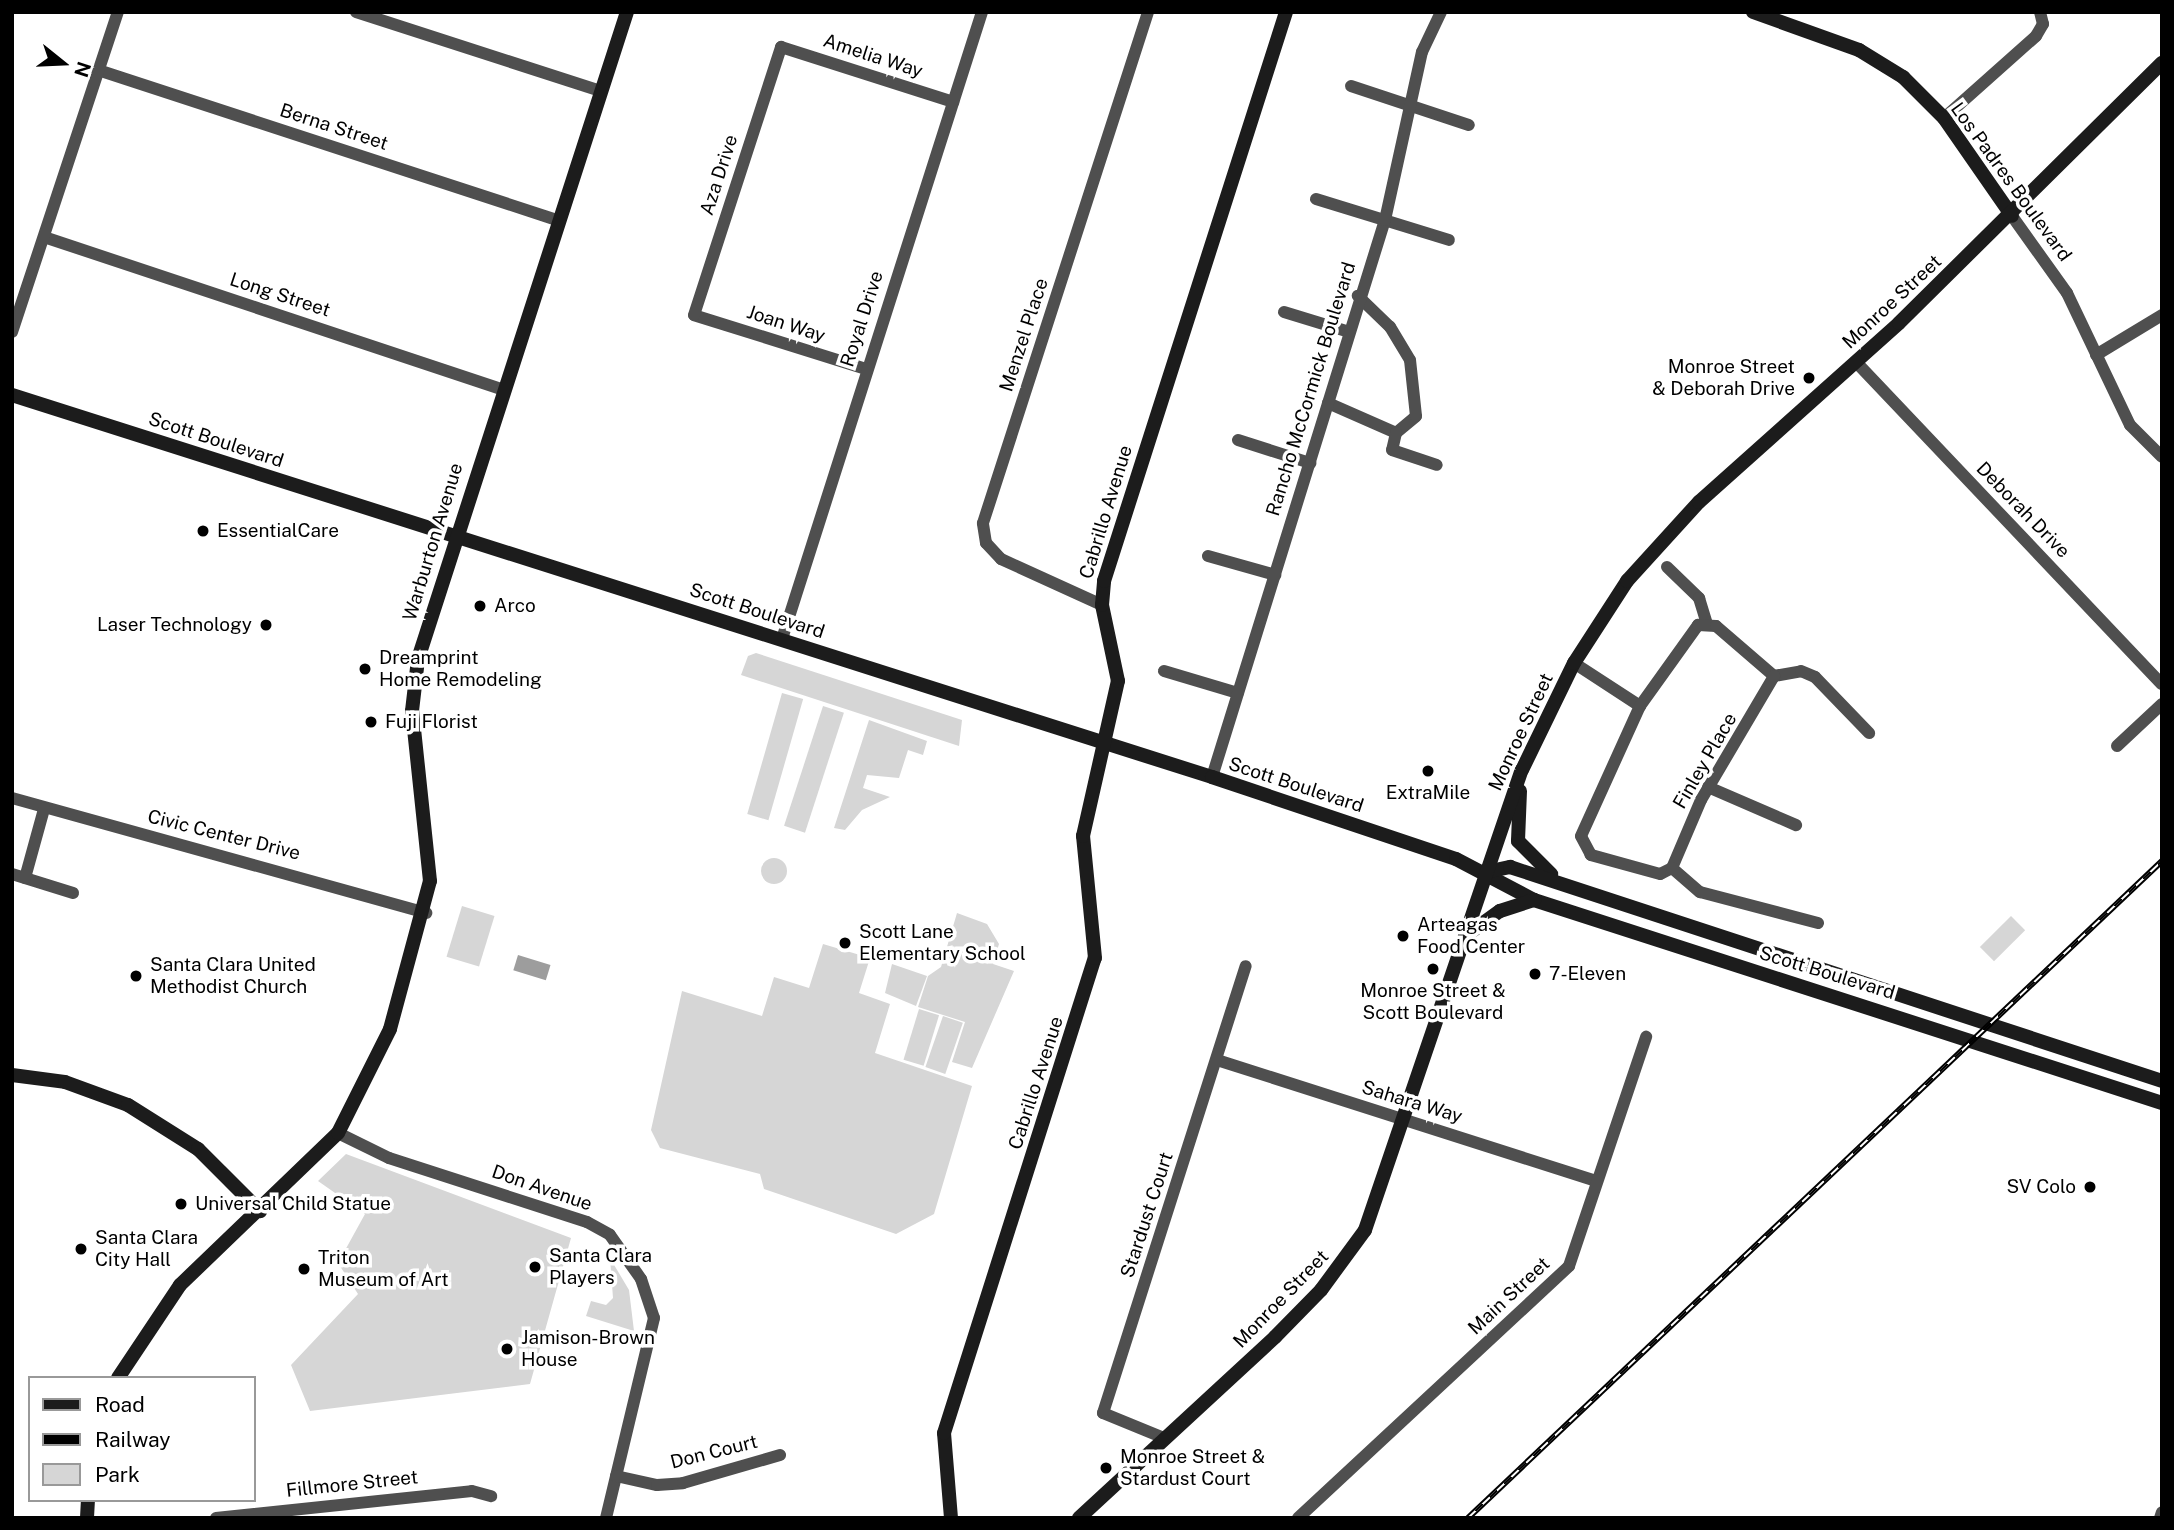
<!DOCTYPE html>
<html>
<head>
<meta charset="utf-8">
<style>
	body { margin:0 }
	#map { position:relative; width:2174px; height:1530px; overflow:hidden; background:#fff; font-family:"Public Sans",sans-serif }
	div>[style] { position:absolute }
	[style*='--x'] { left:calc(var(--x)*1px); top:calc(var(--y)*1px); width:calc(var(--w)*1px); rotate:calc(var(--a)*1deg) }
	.green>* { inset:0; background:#d6d6d6; transform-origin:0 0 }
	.round { border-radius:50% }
	.water>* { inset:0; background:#9d9d9d; transform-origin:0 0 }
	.street>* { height:12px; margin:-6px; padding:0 6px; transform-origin:6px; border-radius:6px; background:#4f4f4f }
	.secondary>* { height:14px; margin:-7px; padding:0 7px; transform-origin:7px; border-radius:7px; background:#1c1c1c }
	.rail>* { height:6px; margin-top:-3px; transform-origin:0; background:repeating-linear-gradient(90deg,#fff 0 10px,#000 0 20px); box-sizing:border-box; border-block:2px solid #000 }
	.dots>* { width:19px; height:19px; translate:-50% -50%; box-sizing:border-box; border:4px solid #fff; border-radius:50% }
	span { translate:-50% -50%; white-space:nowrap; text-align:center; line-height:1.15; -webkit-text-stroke:7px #fff; paint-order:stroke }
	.street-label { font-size:19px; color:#000 }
	.poi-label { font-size:19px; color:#000 }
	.right { translate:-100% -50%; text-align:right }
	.left { translate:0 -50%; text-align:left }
	.frame { position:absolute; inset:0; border:14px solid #000; pointer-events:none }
	.legend { position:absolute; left:28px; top:1376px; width:228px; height:126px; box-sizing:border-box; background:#fff; border:2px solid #999; margin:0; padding:9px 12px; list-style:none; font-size:21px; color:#000 }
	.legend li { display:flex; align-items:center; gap:14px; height:35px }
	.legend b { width:35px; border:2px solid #999 }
	.north { position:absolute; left:28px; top:28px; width:70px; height:70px; -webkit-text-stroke:5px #fff; paint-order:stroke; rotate:108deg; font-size:19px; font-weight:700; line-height:28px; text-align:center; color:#000 }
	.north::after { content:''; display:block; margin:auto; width:24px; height:32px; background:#000; clip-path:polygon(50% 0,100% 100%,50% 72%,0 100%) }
</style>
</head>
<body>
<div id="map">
	<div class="green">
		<i style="clip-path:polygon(756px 653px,962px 720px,959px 746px,741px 675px,748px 656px)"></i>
		<i style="left:782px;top:693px;width:22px;height:126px;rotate:16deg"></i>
		<i style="left:823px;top:706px;width:22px;height:126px;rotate:18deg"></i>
		<i style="clip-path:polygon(869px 720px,927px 741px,923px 755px,908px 750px,899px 778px,867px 775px,863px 788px,890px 797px,862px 810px,845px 830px,834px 828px)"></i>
		<i class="round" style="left:761px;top:858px;width:26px;height:26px"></i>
		<i style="left:462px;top:906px;width:34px;height:53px;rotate:17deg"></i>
		<i style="clip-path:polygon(957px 913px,987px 924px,999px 944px,993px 964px,1014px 971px,972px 1068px,952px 1062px,965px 1022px,918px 1007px,928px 976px,941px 967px)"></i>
		<i style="left:2011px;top:916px;width:20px;height:44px;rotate:45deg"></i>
		<i style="clip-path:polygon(823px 944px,870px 958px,859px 993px,890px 1004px,875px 1053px,972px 1086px,934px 1214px,896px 1234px,764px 1189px,760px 1174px,660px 1148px,651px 1130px,682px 991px,762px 1016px,774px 977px,809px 988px)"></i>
		<i style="clip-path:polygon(892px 964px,927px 976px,916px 1006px,885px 993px)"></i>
		<i style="left:919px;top:1009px;width:21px;height:53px;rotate:17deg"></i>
		<i style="left:943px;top:1016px;width:21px;height:54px;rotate:19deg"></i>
		<i style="clip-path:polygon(346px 1154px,571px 1238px,530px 1384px,310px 1411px,291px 1365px,358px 1294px,338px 1263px,365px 1214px,318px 1181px)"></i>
		<i style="clip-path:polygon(610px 1258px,629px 1290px,634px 1331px,586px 1316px,591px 1301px,606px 1305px,613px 1298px)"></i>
	</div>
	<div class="water">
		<i style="left:518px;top:955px;width:34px;height:16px;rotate:17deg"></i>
	</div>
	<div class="street">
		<i style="--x:356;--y:12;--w:257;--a:17.9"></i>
		<i style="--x:98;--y:70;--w:485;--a:18.1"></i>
		<i style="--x:1351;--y:86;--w:124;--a:18.3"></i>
		<i style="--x:1944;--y:118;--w:123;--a:-41.7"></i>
		<i style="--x:2036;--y:36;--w:14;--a:-60"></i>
		<i style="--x:2043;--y:24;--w:12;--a:-104"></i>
		<i style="--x:1316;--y:199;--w:139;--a:17.1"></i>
		<i style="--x:2012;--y:216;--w:95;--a:54.5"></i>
		<i style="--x:2067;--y:293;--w:146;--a:64.5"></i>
		<i style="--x:2130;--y:425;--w:45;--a:45"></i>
		<i style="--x:44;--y:237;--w:484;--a:18.4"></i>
		<i style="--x:1284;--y:312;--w:65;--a:17"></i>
		<i style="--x:12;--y:332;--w:337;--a:-71.7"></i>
		<i style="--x:2096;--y:355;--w:77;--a:-31.2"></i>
		<i style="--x:1856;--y:362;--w:444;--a:46.5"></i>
		<i style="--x:866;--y:369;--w:180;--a:-162.6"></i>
		<i style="--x:694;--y:315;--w:282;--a:-72"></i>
		<i style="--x:781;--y:47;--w:181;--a:17.7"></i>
		<i style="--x:1328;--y:403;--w:74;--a:23.8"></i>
		<i style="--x:1396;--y:433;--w:26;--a:-40"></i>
		<i style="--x:1416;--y:416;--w:56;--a:-96.1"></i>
		<i style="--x:1410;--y:360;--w:39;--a:-121"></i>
		<i style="--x:1390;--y:327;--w:45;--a:-135.9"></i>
		<i style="--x:1396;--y:433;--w:17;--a:103"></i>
		<i style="--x:1392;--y:450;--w:47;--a:18.4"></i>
		<i style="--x:1238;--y:440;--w:76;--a:17.7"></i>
		<i style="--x:1208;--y:556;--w:70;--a:15.8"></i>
		<i style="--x:1667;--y:567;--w:45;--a:44.1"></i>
		<i style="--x:1699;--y:598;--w:27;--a:73"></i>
		<i style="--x:1102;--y:605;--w:111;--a:-155.5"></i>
		<i style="--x:1001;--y:559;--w:22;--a:-133"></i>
		<i style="--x:986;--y:543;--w:20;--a:-99"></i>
		<i style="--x:983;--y:523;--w:537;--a:-72.1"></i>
		<i style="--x:782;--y:639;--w:658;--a:-72.31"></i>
		<i style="--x:1574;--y:663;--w:79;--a:33.1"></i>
		<i style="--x:1164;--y:671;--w:77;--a:16.6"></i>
		<i style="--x:1774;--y:676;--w:27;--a:-10"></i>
		<i style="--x:1801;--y:671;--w:15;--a:23"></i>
		<i style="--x:1815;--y:677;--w:78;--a:46"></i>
		<i style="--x:2117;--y:746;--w:62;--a:-43"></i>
		<i style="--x:1212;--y:777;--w:583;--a:-72.75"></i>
		<i style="--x:1385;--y:220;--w:172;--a:-77.6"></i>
		<i style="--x:1422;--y:52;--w:44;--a:-64.6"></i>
		<i style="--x:1708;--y:787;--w:96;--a:23.4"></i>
		<i style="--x:12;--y:798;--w:430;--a:15.5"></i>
		<i style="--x:1672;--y:868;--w:13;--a:153"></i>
		<i style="--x:1660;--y:874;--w:72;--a:-164.6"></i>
		<i style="--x:1591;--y:855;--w:21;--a:-118"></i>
		<i style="--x:1581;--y:836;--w:143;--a:-65.6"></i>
		<i style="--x:1640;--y:706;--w:100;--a:-54.4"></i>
		<i style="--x:1698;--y:625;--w:18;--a:3"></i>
		<i style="--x:1716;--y:626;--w:77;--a:40.8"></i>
		<i style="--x:1672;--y:868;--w:74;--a:-66.9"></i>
		<i style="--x:1701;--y:800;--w:144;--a:-59.5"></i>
		<i style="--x:1672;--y:868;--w:37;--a:41"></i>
		<i style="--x:1700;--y:892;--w:122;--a:14.7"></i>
		<i style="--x:12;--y:874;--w:64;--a:17.3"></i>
		<i style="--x:25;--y:878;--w:72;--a:-74.6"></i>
		<i style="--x:1217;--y:1060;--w:398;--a:17.7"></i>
		<i style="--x:338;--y:1133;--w:57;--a:26.1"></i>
		<i style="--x:389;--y:1158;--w:208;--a:17.9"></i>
		<i style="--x:587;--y:1222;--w:26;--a:29"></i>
		<i style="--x:610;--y:1235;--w:54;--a:54.8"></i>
		<i style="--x:641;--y:1279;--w:41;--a:71.6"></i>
		<i style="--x:654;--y:1318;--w:206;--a:103.5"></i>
		<i style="--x:1164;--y:1438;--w:66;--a:-157.7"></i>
		<i style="--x:1103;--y:1413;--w:469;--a:-72.3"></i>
		<i style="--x:616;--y:1476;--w:42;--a:12.4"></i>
		<i style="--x:657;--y:1485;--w:26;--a:-4"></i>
		<i style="--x:683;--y:1483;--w:101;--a:-16.1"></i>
		<i style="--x:216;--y:1518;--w:257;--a:-6"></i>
		<i style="--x:472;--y:1491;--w:20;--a:15"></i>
		<i style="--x:1298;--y:1518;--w:370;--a:-42.9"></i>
		<i style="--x:1569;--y:1266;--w:242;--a:-71.4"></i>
		<i style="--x:2160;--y:1518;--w:6;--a:-72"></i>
	</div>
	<div class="secondary">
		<i style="--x:1753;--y:12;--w:113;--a:19.7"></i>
		<i style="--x:1859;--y:50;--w:52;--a:31.5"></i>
		<i style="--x:1903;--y:77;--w:58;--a:45"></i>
		<i style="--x:1944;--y:118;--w:119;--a:55.2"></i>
		<i style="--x:12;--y:395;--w:1259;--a:17.66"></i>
		<i style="--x:1212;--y:777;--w:257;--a:18.6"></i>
		<i style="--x:1456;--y:859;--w:88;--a:27.7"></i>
		<i style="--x:1534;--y:900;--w:660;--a:17.91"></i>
		<i style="--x:1520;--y:791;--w:50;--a:92.3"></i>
		<i style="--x:1518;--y:841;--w:47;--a:45"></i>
		<i style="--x:1486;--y:872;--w:25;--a:-12"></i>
		<i style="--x:1510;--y:867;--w:686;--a:18.17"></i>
		<i style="--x:1468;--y:934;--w:39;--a:-36"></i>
		<i style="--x:1500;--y:911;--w:36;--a:-18"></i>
		<i style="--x:12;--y:1075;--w:53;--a:7.5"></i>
		<i style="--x:65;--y:1082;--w:67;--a:20.1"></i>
		<i style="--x:128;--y:1105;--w:83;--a:32.2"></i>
		<i style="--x:198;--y:1149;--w:88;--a:45"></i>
		<i style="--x:118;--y:1378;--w:112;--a:-56.3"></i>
		<i style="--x:180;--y:1285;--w:219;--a:-43.9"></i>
		<i style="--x:338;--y:1133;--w:116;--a:-63.4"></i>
		<i style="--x:390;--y:1029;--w:153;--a:-74.9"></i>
		<i style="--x:430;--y:881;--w:171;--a:-96"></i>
		<i style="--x:412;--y:711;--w:52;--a:-83.4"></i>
		<i style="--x:418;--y:659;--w:680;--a:-72.1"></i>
		<i style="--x:87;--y:1518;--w:18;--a:-87"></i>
		<i style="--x:951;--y:1518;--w:85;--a:-94.7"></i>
		<i style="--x:944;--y:1433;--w:498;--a:-72.4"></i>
		<i style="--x:1095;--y:958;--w:123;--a:-95.6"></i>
		<i style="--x:1083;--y:836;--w:159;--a:-77.3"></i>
		<i style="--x:1118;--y:681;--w:78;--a:-101.9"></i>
		<i style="--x:1102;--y:605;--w:24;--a:-85"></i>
		<i style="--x:1104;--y:581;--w:597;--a:-72.26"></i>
		<i style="--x:1079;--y:1518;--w:267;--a:-42.7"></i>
		<i style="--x:1275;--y:1337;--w:66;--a:-45.6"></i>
		<i style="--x:1321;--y:1290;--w:74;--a:-53.7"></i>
		<i style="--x:1365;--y:1230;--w:486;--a:-71.2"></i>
		<i style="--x:1522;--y:770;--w:119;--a:-64.1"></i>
		<i style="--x:1574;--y:663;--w:98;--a:-57.1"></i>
		<i style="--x:1627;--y:581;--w:107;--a:-47.7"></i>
		<i style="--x:1699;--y:502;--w:268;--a:-41.8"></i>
		<i style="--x:1899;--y:323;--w:370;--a:-44.7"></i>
	</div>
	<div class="rail">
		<i style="--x:1468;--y:1518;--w:956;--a:-43.43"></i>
	</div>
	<div class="dots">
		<i style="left:1809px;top:378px;background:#000"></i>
		<i style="left:203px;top:531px;background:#000"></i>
		<i style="left:480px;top:606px;background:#000"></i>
		<i style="left:266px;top:625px;background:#000"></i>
		<i style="left:365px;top:669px;background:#000"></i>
		<i style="left:371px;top:722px;background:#000"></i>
		<i style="left:1428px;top:771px;background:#000"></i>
		<i style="left:1403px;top:936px;background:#000"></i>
		<i style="left:845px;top:943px;background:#000"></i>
		<i style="left:1433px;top:969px;background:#000"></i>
		<i style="left:1535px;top:974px;background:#000"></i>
		<i style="left:136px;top:976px;background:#000"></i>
		<i style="left:2090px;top:1187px;background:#000"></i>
		<i style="left:181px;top:1204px;background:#000"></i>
		<i style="left:81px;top:1249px;background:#000"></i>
		<i style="left:535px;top:1267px;background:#000"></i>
		<i style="left:304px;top:1269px;background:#000"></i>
		<i style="left:507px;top:1349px;background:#000"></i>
		<i style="left:1106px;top:1468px;background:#000"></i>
	</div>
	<div class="street-label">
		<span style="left:873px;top:56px;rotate:18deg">Amelia Way</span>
		<span style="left:334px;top:127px;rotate:18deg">Berna Street</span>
		<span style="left:719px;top:175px;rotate:-72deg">Aza Drive</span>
		<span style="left:2011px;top:182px;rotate:54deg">Los Padres Boulevard</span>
		<span style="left:280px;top:295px;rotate:18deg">Long Street</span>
		<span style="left:1892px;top:302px;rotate:-43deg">Monroe Street</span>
		<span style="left:862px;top:319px;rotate:-72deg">Royal Drive</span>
		<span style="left:786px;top:324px;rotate:18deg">Joan Way</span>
		<span style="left:1024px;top:335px;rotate:-72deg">Menzel Place</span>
		<span style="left:1311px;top:389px;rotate:-73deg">Rancho McCormick Boulevard</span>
		<span style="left:216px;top:440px;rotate:18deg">Scott Boulevard</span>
		<span style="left:2023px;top:510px;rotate:46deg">Deborah Drive</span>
		<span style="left:1106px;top:512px;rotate:-73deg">Cabrillo Avenue</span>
		<span style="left:433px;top:542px;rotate:-73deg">Warburton Avenue</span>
		<span style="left:757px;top:611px;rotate:18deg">Scott Boulevard</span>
		<span style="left:1521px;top:732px;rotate:-65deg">Monroe Street</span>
		<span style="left:1705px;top:761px;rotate:-60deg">Finley Place</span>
		<span style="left:1296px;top:785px;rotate:18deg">Scott Boulevard</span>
		<span style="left:224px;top:835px;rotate:14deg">Civic Center Drive</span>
		<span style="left:1827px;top:973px;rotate:17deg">Scott Boulevard</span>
		<span style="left:1036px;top:1083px;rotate:-72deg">Cabrillo Avenue</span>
		<span style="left:1412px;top:1102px;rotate:17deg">Sahara Way</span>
		<span style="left:542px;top:1188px;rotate:19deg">Don Avenue</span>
		<span style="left:1147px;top:1215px;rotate:-72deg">Stardust Court</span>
		<span style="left:1509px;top:1296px;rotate:-43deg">Main Street</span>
		<span style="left:1281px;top:1299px;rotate:-46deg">Monroe Street</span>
		<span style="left:714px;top:1452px;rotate:-14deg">Don Court</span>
		<span style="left:352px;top:1484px;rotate:-6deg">Fillmore Street</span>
	</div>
	<div class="poi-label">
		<span class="right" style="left:1795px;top:378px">Monroe Street<br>&amp; Deborah Drive</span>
		<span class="left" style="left:217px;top:531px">EssentialCare</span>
		<span class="left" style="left:494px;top:606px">Arco</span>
		<span class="right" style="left:252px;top:625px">Laser Technology</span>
		<span class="left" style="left:379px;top:669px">Dreamprint<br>Home Remodeling</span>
		<span class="left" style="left:385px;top:722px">Fuji Florist</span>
		<span style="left:1428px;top:793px">ExtraMile</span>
		<span class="left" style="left:1417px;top:936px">Arteagas<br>Food Center</span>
		<span class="left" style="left:859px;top:943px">Scott Lane<br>Elementary School</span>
		<span class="left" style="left:150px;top:976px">Santa Clara United<br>Methodist Church</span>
		<span class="left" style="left:1549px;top:974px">7-Eleven</span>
		<span style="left:1433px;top:1002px">Monroe Street &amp;<br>Scott Boulevard</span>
		<span class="right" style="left:2076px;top:1187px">SV Colo</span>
		<span class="left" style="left:195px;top:1204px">Universal Child Statue</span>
		<span class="left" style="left:95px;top:1249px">Santa Clara<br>City Hall</span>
		<span class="left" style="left:549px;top:1267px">Santa Clara<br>Players</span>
		<span class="left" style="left:318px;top:1269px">Triton<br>Museum of Art</span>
		<span class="left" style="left:521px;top:1349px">Jamison-Brown<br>House</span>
		<span class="left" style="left:1120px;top:1468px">Monroe Street &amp;<br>Stardust Court</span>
	</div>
	<div class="frame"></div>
	<ul class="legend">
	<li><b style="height:9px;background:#1c1c1c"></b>Road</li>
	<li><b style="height:9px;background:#000"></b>Railway</li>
	<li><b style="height:19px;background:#d6d6d6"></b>Park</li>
	</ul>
	<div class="north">N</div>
</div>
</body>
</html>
